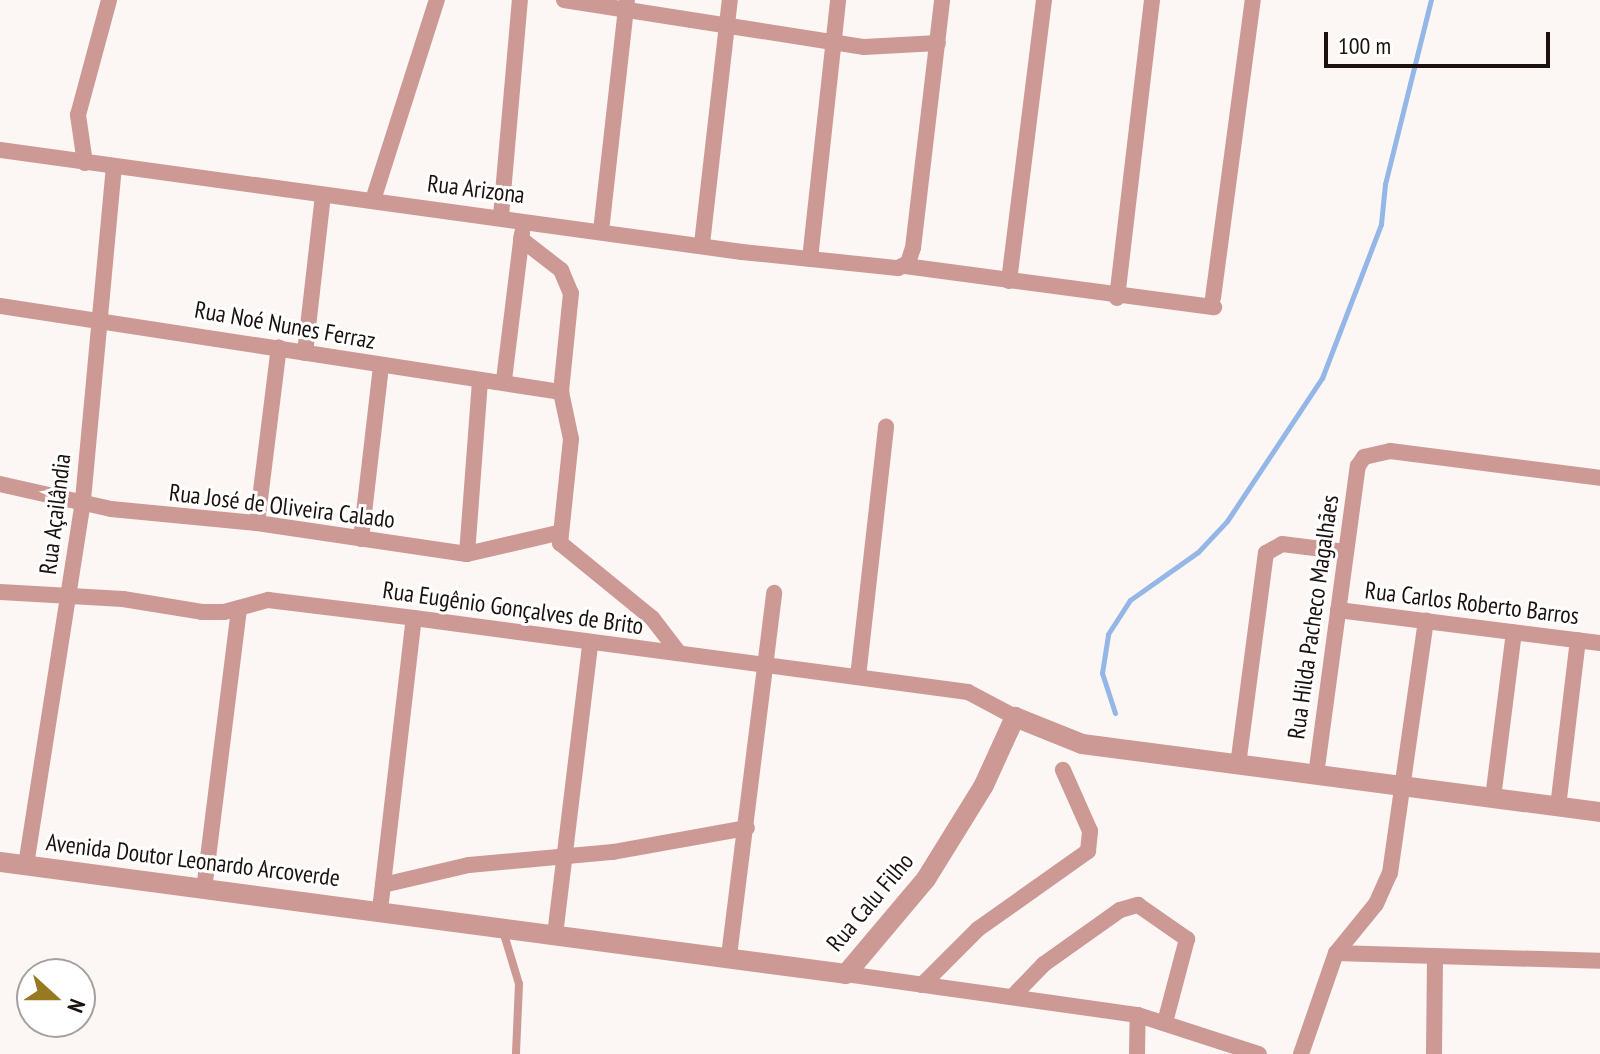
<!DOCTYPE html>
<html>
<head>
<meta charset="utf-8">
<style>
	body { margin:0 }
	#map { position:relative; width:1600px; height:1054px; overflow:hidden; background:#fcf6f4; font-family:"PT Sans Narrow",sans-serif }
	div>[style] { position:absolute }
	[style*='--x'] { left:calc(var(--x)*1px); top:calc(var(--y)*1px); width:calc(var(--w)*1px); rotate:calc(var(--a)*1deg) }
	.stream>* { height:5px; margin:-2.5px; padding:0 2.5px; transform-origin:2.5px; border-radius:2.5px; background:#95b7e8 }
	.service>* { height:8px; margin:-4px; padding:0 4px; transform-origin:4px; border-radius:4px; background:#cc9995 }
	.minor>* { height:16px; margin:-8px; padding:0 8px; transform-origin:8px; border-radius:8px; background:#cc9995 }
	.tertiary>* { height:20px; margin:-10px; padding:0 10px; transform-origin:10px; border-radius:10px; background:#cc9995 }
	span { translate:-50% -50%; white-space:nowrap; text-align:center; line-height:1.15; -webkit-text-stroke:6px #fff; paint-order:stroke }
	.street-label { font-size:24px; color:#1b110e }
	.north { position:absolute; left:16px; top:958px; width:80px; height:80px; box-sizing:border-box; background:#fff; border:2px solid #a4a09f; border-radius:50%; rotate:111deg; font-size:22px; font-weight:700; line-height:32px; text-align:center; color:#1b110e }
	.north::after { content:''; display:block; margin:auto; width:28px; height:36px; background:#967921; clip-path:polygon(50% 0,100% 100%,50% 72%,0 100%) }
	.scale { position:absolute; left:1324px; top:32px; width:226px; height:36px; box-sizing:border-box; border:4px solid #1b110e; border-top:0; padding-left:10px; font-size:24px; line-height:28px; white-space:nowrap; color:#1b110e; -webkit-text-stroke:6px #fff; paint-order:stroke }
</style>
</head>
<body>
<div id="map">
	<div class="stream">
		<i style="--x:1115;--y:713;--w:42;--a:-108"></i>
		<i style="--x:1102;--y:673;--w:39;--a:-81"></i>
		<i style="--x:1108;--y:634;--w:40;--a:-57.1"></i>
		<i style="--x:1130;--y:600;--w:83;--a:-35.2"></i>
		<i style="--x:1198;--y:552;--w:42;--a:-46.9"></i>
		<i style="--x:1227;--y:521;--w:172;--a:-56.4"></i>
		<i style="--x:1322;--y:378;--w:165;--a:-69"></i>
		<i style="--x:1381;--y:224;--w:40;--a:-84.3"></i>
		<i style="--x:1385;--y:184;--w:190;--a:-76"></i>
	</div>
	<div class="service">
		<i style="--x:503;--y:931;--w:55;--a:73.2"></i>
		<i style="--x:519;--y:984;--w:70;--a:92.5"></i>
	</div>
	<div class="minor">
		<i style="--x:564;--y:0;--w:304;--a:8.9"></i>
		<i style="--x:864;--y:47;--w:74;--a:-3.1"></i>
		<i style="--x:0;--y:150;--w:749;--a:7.83"></i>
		<i style="--x:742;--y:252;--w:157;--a:5.9"></i>
		<i style="--x:898;--y:268;--w:11;--a:-27"></i>
		<i style="--x:908;--y:263;--w:16;--a:-72"></i>
		<i style="--x:913;--y:248;--w:250;--a:-83.3"></i>
		<i style="--x:85;--y:163;--w:49;--a:-98.3"></i>
		<i style="--x:78;--y:115;--w:119;--a:-74.9"></i>
		<i style="--x:373;--y:200;--w:210;--a:-72.3"></i>
		<i style="--x:501;--y:216;--w:217;--a:-85"></i>
		<i style="--x:601;--y:231;--w:232;--a:-83.6"></i>
		<i style="--x:521;--y:239;--w:51;--a:37.8"></i>
		<i style="--x:561;--y:270;--w:25;--a:67"></i>
		<i style="--x:571;--y:293;--w:100;--a:95.8"></i>
		<i style="--x:561;--y:392;--w:48;--a:78"></i>
		<i style="--x:571;--y:439;--w:105;--a:96"></i>
		<i style="--x:560;--y:543;--w:119;--a:39.2"></i>
		<i style="--x:652;--y:618;--w:44;--a:52.4"></i>
		<i style="--x:702;--y:244;--w:246;--a:-83.5"></i>
		<i style="--x:810;--y:259;--w:261;--a:-83.8"></i>
		<i style="--x:905;--y:266;--w:312;--a:7.6"></i>
		<i style="--x:1009;--y:281;--w:283;--a:-82.9"></i>
		<i style="--x:1117;--y:298;--w:300;--a:-83.3"></i>
		<i style="--x:1213;--y:298;--w:301;--a:-82.4"></i>
		<i style="--x:0;--y:306;--w:568;--a:8.72"></i>
		<i style="--x:305;--y:353;--w:159;--a:-83.5"></i>
		<i style="--x:504;--y:380;--w:148;--a:-83"></i>
		<i style="--x:0;--y:484;--w:114;--a:12.7"></i>
		<i style="--x:111;--y:509;--w:147;--a:5.5"></i>
		<i style="--x:257;--y:523;--w:212;--a:8.4"></i>
		<i style="--x:467;--y:554;--w:93;--a:-13"></i>
		<i style="--x:257;--y:523;--w:177;--a:-82.9"></i>
		<i style="--x:361;--y:539;--w:174;--a:-83.4"></i>
		<i style="--x:467;--y:554;--w:174;--a:-85.7"></i>
		<i style="--x:0;--y:592;--w:123;--a:3.3"></i>
		<i style="--x:123;--y:599;--w:80;--a:9.3"></i>
		<i style="--x:202;--y:612;--w:22;--a:0"></i>
		<i style="--x:224;--y:612;--w:46;--a:-15.3"></i>
		<i style="--x:268;--y:600;--w:147;--a:7"></i>
		<i style="--x:414;--y:618;--w:559;--a:7.61"></i>
		<i style="--x:968;--y:692;--w:53;--a:28"></i>
		<i style="--x:1338;--y:610;--w:264;--a:7.2"></i>
		<i style="--x:858;--y:677;--w:252;--a:-83.6"></i>
		<i style="--x:1238;--y:765;--w:214;--a:-82.5"></i>
		<i style="--x:1266;--y:553;--w:18;--a:-29"></i>
		<i style="--x:1282;--y:544;--w:64;--a:7.1"></i>
		<i style="--x:1316;--y:775;--w:312;--a:-82.3"></i>
		<i style="--x:1358;--y:466;--w:11;--a:-56"></i>
		<i style="--x:1364;--y:457;--w:27;--a:-13"></i>
		<i style="--x:1390;--y:451;--w:212;--a:7.3"></i>
		<i style="--x:1493;--y:798;--w:167;--a:-82.8"></i>
		<i style="--x:1558;--y:807;--w:168;--a:-83.2"></i>
		<i style="--x:26;--y:865;--w:369;--a:-81.1"></i>
		<i style="--x:83;--y:500;--w:334;--a:-84.7"></i>
		<i style="--x:383;--y:885;--w:88;--a:-13.1"></i>
		<i style="--x:469;--y:865;--w:145;--a:-5.2"></i>
		<i style="--x:613;--y:852;--w:136;--a:-10.2"></i>
		<i style="--x:204;--y:890;--w:284;--a:-82.9"></i>
		<i style="--x:380;--y:910;--w:294;--a:-83.4"></i>
		<i style="--x:555;--y:935;--w:292;--a:-83.1"></i>
		<i style="--x:1336;--y:953;--w:264;--a:1.7"></i>
		<i style="--x:729;--y:956;--w:366;--a:-82.9"></i>
		<i style="--x:846;--y:974;--w:295;--a:8"></i>
		<i style="--x:1138;--y:1015;--w:127;--a:17.9"></i>
		<i style="--x:922;--y:985;--w:79;--a:-45"></i>
		<i style="--x:978;--y:929;--w:135;--a:-35.3"></i>
		<i style="--x:1088;--y:851;--w:20;--a:-84"></i>
		<i style="--x:1090;--y:831;--w:67;--a:-113.9"></i>
		<i style="--x:1013;--y:996;--w:45;--a:-45.9"></i>
		<i style="--x:1044;--y:964;--w:93;--a:-35.4"></i>
		<i style="--x:1120;--y:910;--w:19;--a:-16"></i>
		<i style="--x:1138;--y:905;--w:60;--a:34.8"></i>
		<i style="--x:1187;--y:939;--w:86;--a:104.8"></i>
		<i style="--x:1137;--y:1054;--w:39;--a:-89"></i>
		<i style="--x:1301;--y:1054;--w:107;--a:-70.9"></i>
		<i style="--x:1336;--y:953;--w:63;--a:-50.8"></i>
		<i style="--x:1376;--y:904;--w:34;--a:-66"></i>
		<i style="--x:1390;--y:873;--w:255;--a:-81.9"></i>
		<i style="--x:1434;--y:1054;--w:97;--a:-89.4"></i>
	</div>
	<div class="tertiary">
		<i style="--x:0;--y:862;--w:853;--a:7.54"></i>
		<i style="--x:846;--y:974;--w:124;--a:-49.9"></i>
		<i style="--x:926;--y:879;--w:110;--a:-58.3"></i>
		<i style="--x:984;--y:785;--w:75;--a:-65.5"></i>
		<i style="--x:1015;--y:717;--w:72;--a:21.9"></i>
		<i style="--x:1082;--y:744;--w:522;--a:7.48"></i>
	</div>
	<div class="street-label">
		<span style="left:476px;top:189px;rotate:7deg">Rua Arizona</span>
		<span style="left:285px;top:325px;rotate:10deg">Rua Noé Nunes Ferraz</span>
		<span style="left:282px;top:506px;rotate:7deg">Rua José de Oliveira Calado</span>
		<span style="left:55px;top:514px;rotate:-83deg">Rua Açailândia</span>
		<span style="left:1472px;top:603px;rotate:7deg">Rua Carlos Roberto Barros</span>
		<span style="left:513px;top:608px;rotate:8deg">Rua Eugênio Gonçalves de Brito</span>
		<span style="left:1313px;top:617px;rotate:-82deg">Rua Hilda Pacheco Magalhães</span>
		<span style="left:193px;top:860px;rotate:7deg">Avenida Doutor Leonardo Arcoverde</span>
		<span style="left:870px;top:902px;rotate:-50deg">Rua Calu Filho</span>
	</div>
	<div class="north">N</div>
	<div class="scale">100 m</div>
</div>
</body>
</html>
